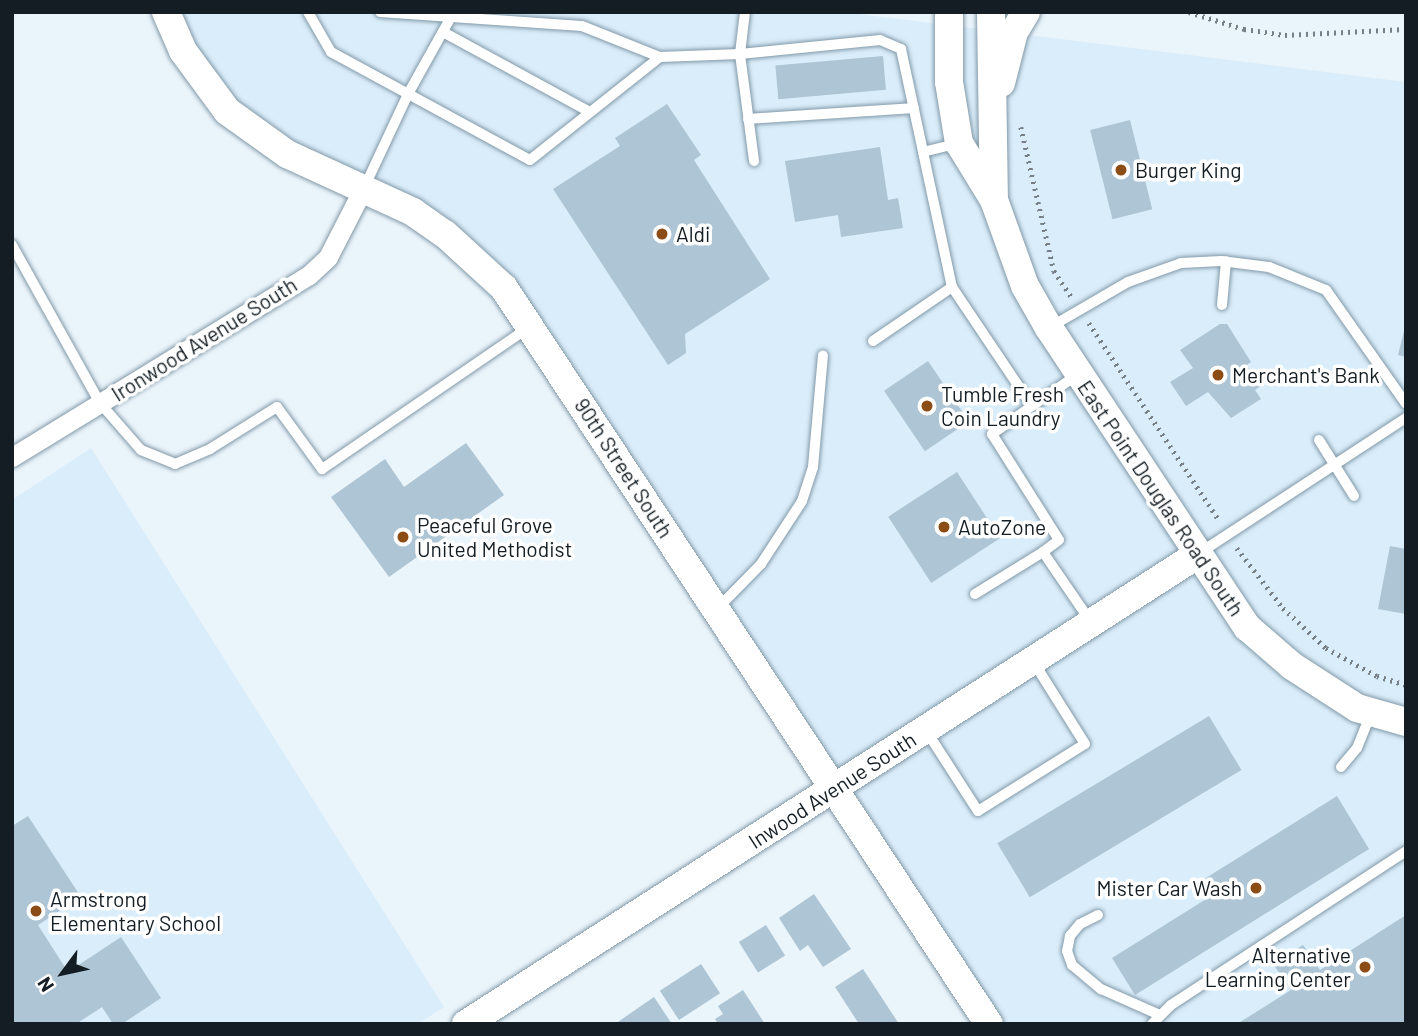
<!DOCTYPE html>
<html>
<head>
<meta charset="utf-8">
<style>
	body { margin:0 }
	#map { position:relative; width:1418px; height:1036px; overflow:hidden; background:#eaf4fb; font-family:Barlow,sans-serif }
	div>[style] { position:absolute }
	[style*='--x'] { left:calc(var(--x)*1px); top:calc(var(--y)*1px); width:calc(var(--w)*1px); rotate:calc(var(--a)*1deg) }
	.built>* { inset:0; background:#daedfa }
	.building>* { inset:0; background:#adc5d5; transform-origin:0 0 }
	.path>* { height:4.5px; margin-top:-2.25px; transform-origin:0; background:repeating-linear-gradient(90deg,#767f86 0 2px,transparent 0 7px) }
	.roads { filter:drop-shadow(0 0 2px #8299a8) drop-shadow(0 0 2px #8299a8) }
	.lane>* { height:10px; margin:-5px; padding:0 5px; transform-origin:5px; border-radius:5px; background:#fff }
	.street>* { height:19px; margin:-9.5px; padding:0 9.5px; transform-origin:9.5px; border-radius:9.5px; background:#fff }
	.secondary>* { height:28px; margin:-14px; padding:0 14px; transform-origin:14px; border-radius:14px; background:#fff }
	.dots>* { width:19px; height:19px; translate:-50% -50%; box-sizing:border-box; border:4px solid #fff; border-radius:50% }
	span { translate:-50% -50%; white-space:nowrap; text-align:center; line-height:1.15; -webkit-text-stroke:7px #fff; paint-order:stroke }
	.poi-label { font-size:21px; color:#141d23 }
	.left { translate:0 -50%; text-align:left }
	.right { translate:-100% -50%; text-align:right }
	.street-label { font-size:21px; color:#141d23 }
	.frame { position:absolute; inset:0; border:14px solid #141d23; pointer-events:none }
	.north { position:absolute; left:28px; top:938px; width:70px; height:70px; -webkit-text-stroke:5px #fff; paint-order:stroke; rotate:237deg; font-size:19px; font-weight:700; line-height:28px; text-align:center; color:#141d23 }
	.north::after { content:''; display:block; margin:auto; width:24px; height:32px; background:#141d23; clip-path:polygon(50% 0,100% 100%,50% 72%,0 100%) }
</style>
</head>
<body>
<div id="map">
	<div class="built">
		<i style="clip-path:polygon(166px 12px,842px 12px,1406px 82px,1406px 1024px,989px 1024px,475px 260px,255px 134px)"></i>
		<i style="clip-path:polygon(91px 448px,444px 1007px,418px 1024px,12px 1024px,12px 500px)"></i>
	</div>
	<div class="building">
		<i style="left:883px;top:56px;width:34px;height:108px;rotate:85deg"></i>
		<i style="clip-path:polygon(667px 104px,701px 155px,694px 160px,770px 279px,685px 334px,686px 353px,668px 365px,553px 189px,620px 146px,615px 138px)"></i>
		<i style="left:1130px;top:120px;width:92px;height:41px;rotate:76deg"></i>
		<i style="clip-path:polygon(880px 147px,888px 200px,898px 198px,903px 228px,841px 237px,838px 215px,795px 222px,785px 161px)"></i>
		<i style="clip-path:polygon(1220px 324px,1227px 324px,1251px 362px,1247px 365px,1261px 386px,1255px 390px,1261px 399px,1231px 418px,1208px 392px,1186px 406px,1170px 382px,1193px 368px,1180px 350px)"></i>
		<i style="clip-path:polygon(1405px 327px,1406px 327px,1406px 357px,1398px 355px)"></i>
		<i style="left:928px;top:361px;width:73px;height:53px;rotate:56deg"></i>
		<i style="clip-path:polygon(466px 443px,504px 495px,389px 577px,331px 497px,385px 459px,404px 487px)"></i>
		<i style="left:957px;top:472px;width:79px;height:82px;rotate:57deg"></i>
		<i style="clip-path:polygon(1390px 546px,1406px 549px,1406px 614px,1378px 609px)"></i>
		<i style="left:1209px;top:716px;width:63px;height:247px;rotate:59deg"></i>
		<i style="clip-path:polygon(1337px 796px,1369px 849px,1135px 995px,1112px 958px,1211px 896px,1201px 881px)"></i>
		<i style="clip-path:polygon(28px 816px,81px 897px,38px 925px,68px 972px,121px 937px,161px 998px,122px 1024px,113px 1024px,102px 1007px,76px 1024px,12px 1024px,12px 826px)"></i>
		<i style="clip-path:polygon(814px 894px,851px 949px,823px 967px,808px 945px,800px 951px,779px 918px)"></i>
		<i style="clip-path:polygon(1406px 915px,1406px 1024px,1237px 1024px,1291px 990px,1273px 964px,1303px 945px,1320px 970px)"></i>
		<i style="left:766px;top:925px;width:36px;height:32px;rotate:58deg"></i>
		<i style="left:701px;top:964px;width:35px;height:49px;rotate:57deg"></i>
		<i style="clip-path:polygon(863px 969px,899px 1024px,859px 1024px,835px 987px)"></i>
		<i style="clip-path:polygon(743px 990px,765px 1024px,718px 1024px,715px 1019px,723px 1014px,718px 1006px)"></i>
		<i style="clip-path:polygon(654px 997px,672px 1024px,615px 1024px)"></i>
	</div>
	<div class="path">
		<i style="--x:1189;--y:12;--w:58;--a:17.2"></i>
		<i style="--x:1244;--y:29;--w:41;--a:8.3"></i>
		<i style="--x:1285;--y:35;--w:121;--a:-2.8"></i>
		<i style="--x:1021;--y:127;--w:148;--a:77.1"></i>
		<i style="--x:1054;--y:271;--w:32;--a:56"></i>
		<i style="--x:1089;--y:323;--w:236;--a:56.6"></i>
		<i style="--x:1237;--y:548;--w:76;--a:52.5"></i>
		<i style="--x:1283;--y:608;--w:59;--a:42.9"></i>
		<i style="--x:1326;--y:648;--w:58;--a:28.8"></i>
		<i style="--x:1377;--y:676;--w:30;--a:17"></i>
	</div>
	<div class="roads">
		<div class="lane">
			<i style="--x:308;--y:12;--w:46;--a:60.1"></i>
			<i style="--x:331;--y:52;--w:226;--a:28.5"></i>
			<i style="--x:530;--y:160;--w:166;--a:-38.4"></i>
			<i style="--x:380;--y:12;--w:202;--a:4"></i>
			<i style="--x:582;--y:26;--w:84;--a:21.7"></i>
			<i style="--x:660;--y:57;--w:80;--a:-2.1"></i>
			<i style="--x:740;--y:54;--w:141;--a:-5.7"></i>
			<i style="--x:880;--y:40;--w:23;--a:23"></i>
			<i style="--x:901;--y:49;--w:105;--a:77.9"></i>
			<i style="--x:923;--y:152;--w:33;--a:-14"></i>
			<i style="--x:745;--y:12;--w:42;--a:96.8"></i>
			<i style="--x:740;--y:54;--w:108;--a:82.5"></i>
			<i style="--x:443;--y:32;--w:167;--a:28.6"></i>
			<i style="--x:748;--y:119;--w:166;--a:-3.8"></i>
			<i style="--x:923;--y:152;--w:138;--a:77.9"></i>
			<i style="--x:952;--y:287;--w:143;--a:56.1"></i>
			<i style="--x:1032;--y:406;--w:55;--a:-34.6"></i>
			<i style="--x:364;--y:188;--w:104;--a:-64.9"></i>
			<i style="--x:408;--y:94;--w:88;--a:-60.8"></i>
			<i style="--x:12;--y:245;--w:181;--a:60.9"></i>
			<i style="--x:100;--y:403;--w:62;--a:48.9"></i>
			<i style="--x:141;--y:450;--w:37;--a:22"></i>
			<i style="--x:175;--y:464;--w:38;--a:-23"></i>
			<i style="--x:210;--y:449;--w:79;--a:-32.1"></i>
			<i style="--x:277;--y:407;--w:77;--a:54"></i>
			<i style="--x:322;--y:469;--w:251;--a:-34.4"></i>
			<i style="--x:1222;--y:305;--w:44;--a:-84.8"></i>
			<i style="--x:1052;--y:326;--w:88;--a:-30.1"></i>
			<i style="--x:1128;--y:282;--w:56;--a:-19.7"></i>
			<i style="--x:1181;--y:263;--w:40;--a:-2.9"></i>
			<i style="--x:1221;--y:261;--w:48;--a:7.1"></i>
			<i style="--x:1269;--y:267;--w:61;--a:22"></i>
			<i style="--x:1326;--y:290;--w:139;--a:54.9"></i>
			<i style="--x:873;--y:341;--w:96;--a:-34.4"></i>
			<i style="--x:1032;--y:406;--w:49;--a:145"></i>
			<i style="--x:992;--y:434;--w:125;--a:57.7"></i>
			<i style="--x:1059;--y:540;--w:20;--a:143"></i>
			<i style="--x:1043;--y:552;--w:85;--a:55.6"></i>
			<i style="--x:1319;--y:440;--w:66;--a:58"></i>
			<i style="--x:1201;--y:552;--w:245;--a:-33.2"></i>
			<i style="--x:975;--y:594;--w:80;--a:-31.7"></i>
			<i style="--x:717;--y:609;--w:63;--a:-45.6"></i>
			<i style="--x:761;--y:564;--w:75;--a:-56.9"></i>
			<i style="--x:802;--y:501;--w:36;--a:-72"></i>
			<i style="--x:813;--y:467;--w:112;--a:-84.9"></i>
			<i style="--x:927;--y:732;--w:94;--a:57.2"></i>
			<i style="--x:978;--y:811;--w:126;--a:-32.1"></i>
			<i style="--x:1085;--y:744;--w:98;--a:-122.1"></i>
			<i style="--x:1341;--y:767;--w:25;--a:-50"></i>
			<i style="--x:1357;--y:748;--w:35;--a:-68"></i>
			<i style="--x:1098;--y:915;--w:20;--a:153"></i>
			<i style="--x:1080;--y:924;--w:16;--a:130"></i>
			<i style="--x:1070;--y:936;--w:15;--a:101"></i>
			<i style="--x:1067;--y:951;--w:15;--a:70"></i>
			<i style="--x:1072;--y:965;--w:38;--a:40"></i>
			<i style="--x:1101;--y:989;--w:64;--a:23.8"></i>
			<i style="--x:1152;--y:1024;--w:27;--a:-45"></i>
			<i style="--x:1171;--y:1005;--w:281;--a:-33.2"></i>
		</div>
		<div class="street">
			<i style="--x:12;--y:457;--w:348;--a:-31.5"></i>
			<i style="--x:309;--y:275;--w:26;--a:-43"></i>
			<i style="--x:328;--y:257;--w:76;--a:-62.8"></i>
		</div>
		<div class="secondary">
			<i style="--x:166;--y:12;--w:43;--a:66.4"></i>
			<i style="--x:183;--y:51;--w:74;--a:53.7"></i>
			<i style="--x:227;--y:111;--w:74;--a:35.6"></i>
			<i style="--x:287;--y:154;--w:139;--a:24.7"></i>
			<i style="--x:413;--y:212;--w:39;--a:35"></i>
			<i style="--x:445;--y:234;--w:80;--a:42.5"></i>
			<i style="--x:504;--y:288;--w:881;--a:56.62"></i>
			<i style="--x:949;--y:12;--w:70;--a:90"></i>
			<i style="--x:949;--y:82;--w:62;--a:80.7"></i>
			<i style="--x:959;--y:143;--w:67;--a:58.4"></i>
			<i style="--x:994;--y:200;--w:91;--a:70.2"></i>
			<i style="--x:1025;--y:286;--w:48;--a:60.3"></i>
			<i style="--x:1049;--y:328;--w:359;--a:56.5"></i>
			<i style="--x:1247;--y:627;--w:60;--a:40.9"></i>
			<i style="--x:1292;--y:666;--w:77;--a:32.9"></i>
			<i style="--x:1357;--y:708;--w:51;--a:15.9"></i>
			<i style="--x:991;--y:12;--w:188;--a:89.1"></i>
			<i style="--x:1001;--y:83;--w:53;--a:-75.7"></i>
			<i style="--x:1014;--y:32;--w:23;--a:-59"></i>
			<i style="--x:466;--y:1024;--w:869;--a:-32.68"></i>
		</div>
	</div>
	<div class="dots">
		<i style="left:1121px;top:170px;background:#8c4c15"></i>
		<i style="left:662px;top:234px;background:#8c4c15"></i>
		<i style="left:1218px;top:375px;background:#8c4c15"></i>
		<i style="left:927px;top:406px;background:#8c4c15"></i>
		<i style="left:944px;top:527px;background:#8c4c15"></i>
		<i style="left:403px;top:537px;background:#8c4c15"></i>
		<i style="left:1256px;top:888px;background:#8c4c15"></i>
		<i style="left:36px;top:911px;background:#8c4c15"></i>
		<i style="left:1365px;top:967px;background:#8c4c15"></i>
	</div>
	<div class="poi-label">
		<span class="left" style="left:1135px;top:170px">Burger King</span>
		<span class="left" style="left:676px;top:234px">Aldi</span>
		<span class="left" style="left:1232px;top:375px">Merchant's Bank</span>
		<span class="left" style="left:941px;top:406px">Tumble Fresh<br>Coin Laundry</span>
		<span class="left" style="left:417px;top:537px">Peaceful Grove<br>United Methodist</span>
		<span class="left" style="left:958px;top:527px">AutoZone</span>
		<span class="right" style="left:1242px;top:888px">Mister Car Wash</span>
		<span class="left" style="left:50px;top:911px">Armstrong<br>Elementary School</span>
		<span class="right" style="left:1351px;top:967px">Alternative<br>Learning Center</span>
	</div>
	<div class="street-label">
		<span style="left:204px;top:339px;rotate:-32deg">Ironwood Avenue South</span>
		<span style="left:624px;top:468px;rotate:57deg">90th Street South</span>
		<span style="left:1161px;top:498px;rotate:56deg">East Point Douglas Road South</span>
		<span style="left:832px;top:790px;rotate:-33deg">Inwood Avenue South</span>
	</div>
	<div class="frame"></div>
	<div class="north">N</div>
</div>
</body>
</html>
